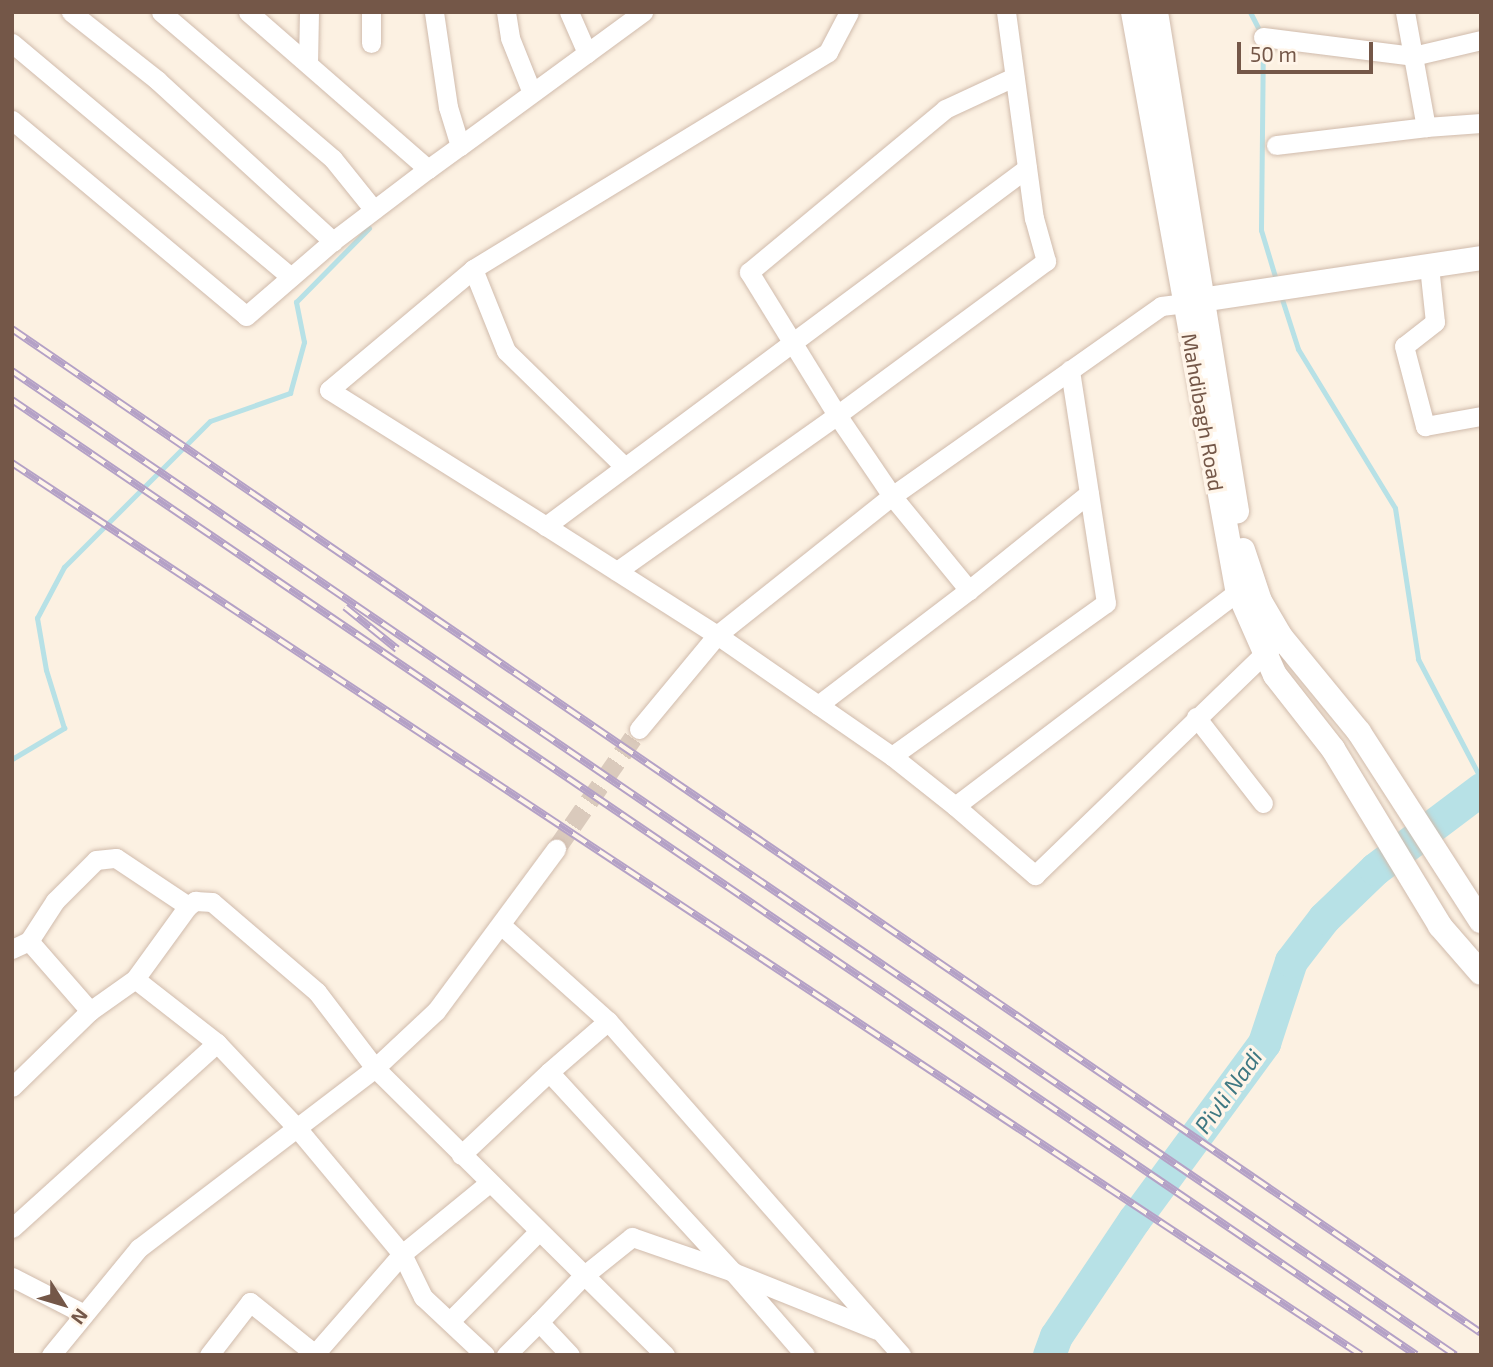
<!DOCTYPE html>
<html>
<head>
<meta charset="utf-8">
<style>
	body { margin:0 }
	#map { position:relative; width:1493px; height:1367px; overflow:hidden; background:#fcf1e2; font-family:"Exo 2",sans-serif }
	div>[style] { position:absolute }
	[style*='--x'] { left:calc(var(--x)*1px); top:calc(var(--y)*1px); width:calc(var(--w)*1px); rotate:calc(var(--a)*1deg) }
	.stream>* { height:5px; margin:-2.5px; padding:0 2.5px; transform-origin:2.5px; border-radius:2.5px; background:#b7e1e6 }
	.river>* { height:33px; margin:-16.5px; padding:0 16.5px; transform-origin:16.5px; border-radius:16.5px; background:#b7e1e6 }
	.minor-tunnel>* { height:19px; margin-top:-9.5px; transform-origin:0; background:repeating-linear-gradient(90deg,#dacabc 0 19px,transparent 0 29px) }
	.roads { filter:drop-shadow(0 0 2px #d0bbac) drop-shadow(0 0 2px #d0bbac) }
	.minor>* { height:19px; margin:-9.5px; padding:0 9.5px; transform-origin:9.5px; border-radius:9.5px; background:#fff }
	.tertiary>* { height:24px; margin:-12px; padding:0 12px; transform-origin:12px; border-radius:12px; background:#fff }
	.rail>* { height:8px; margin-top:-4px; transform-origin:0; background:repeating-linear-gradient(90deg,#fff5e9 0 16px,#b4a1c6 0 32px); box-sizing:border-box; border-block:2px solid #b4a1c6 }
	span { translate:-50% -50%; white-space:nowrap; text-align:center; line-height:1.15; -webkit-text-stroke:7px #fff5e9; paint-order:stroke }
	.street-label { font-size:21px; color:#745748 }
	.water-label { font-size:23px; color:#3f7882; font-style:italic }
	.frame { position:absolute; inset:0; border:14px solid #745748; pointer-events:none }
	.north { position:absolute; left:28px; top:1269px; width:70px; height:70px; -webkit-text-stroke:5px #fff5e9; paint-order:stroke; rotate:127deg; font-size:19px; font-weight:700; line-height:28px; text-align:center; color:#745748 }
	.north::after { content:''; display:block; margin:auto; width:24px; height:32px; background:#745748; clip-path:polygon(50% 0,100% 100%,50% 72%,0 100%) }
	.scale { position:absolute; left:1237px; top:42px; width:136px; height:32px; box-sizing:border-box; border:4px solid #745748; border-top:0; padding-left:9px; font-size:21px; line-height:24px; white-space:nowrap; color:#745748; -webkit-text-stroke:5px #fff5e9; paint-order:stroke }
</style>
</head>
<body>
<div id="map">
	<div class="stream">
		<i style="--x:1250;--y:12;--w:28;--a:63"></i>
		<i style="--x:1263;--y:37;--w:193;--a:90.6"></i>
		<i style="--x:1261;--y:230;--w:55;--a:73.2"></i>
		<i style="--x:1281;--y:296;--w:56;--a:72.2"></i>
		<i style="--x:1298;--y:349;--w:186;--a:58.6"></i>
		<i style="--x:1395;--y:508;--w:153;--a:81.3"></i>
		<i style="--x:1418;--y:659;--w:136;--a:62.3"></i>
		<i style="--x:12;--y:759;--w:61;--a:-30.8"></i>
		<i style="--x:64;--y:728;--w:61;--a:-107.2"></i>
		<i style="--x:46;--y:670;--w:53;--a:-99.8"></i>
		<i style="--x:37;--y:618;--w:58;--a:-62.1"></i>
		<i style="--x:64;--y:567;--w:206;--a:-45"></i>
		<i style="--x:210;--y:421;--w:85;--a:-19.3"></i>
		<i style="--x:290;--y:393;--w:53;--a:-74.6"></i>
		<i style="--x:304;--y:342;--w:41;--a:-101.3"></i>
		<i style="--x:296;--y:302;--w:104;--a:-45.4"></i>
	</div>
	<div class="river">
		<i style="--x:1049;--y:1355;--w:20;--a:-70"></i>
		<i style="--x:1056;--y:1336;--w:140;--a:-56.1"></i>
		<i style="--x:1134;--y:1220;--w:220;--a:-53.7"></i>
		<i style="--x:1264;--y:1043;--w:86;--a:-71.8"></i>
		<i style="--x:1291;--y:961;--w:54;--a:-52.5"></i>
		<i style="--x:1324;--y:918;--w:71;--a:-43.9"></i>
		<i style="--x:1375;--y:869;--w:133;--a:-37"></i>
	</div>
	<div class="minor-tunnel">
		<i style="--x:556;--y:849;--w:146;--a:-55.3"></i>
	</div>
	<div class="roads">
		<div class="minor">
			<i style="--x:71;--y:12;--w:110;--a:38.3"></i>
			<i style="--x:157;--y:80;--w:239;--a:42.5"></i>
			<i style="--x:161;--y:12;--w:226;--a:40.5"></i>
			<i style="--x:333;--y:159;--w:65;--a:51.2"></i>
			<i style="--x:248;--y:12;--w:239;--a:41.1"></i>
			<i style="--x:428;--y:169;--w:39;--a:-36"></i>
			<i style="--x:460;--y:146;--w:41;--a:-107.1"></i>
			<i style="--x:448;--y:107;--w:96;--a:-98.4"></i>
			<i style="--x:371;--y:12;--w:31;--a:90"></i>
			<i style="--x:506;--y:12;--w:26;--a:81"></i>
			<i style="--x:510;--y:38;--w:59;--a:68.2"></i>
			<i style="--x:569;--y:12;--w:45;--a:66.3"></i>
			<i style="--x:1006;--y:12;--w:208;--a:82.3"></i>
			<i style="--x:1034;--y:218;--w:45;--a:74.4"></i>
			<i style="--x:1046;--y:261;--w:260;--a:143.6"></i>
			<i style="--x:837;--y:415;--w:98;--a:55.8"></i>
			<i style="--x:892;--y:496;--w:122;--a:50.7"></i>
			<i style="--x:969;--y:590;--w:154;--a:-38.9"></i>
			<i style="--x:1405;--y:12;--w:117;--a:79.7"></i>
			<i style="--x:1426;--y:127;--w:55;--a:-4.2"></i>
			<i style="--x:1263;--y:37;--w:151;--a:7.2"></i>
			<i style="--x:1413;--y:56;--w:70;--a:-13.2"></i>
			<i style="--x:12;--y:43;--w:364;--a:40"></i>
			<i style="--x:308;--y:64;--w:52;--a:-88.9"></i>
			<i style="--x:12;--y:120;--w:305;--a:39.9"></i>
			<i style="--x:246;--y:316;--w:115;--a:-40.8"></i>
			<i style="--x:333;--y:241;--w:119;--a:-37.2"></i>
			<i style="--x:1276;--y:145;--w:151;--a:-6.8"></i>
			<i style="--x:460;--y:146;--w:227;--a:-36.2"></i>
			<i style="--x:1027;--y:168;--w:600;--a:143.34"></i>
			<i style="--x:546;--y:526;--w:203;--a:32.5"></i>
			<i style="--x:717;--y:635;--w:213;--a:34.7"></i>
			<i style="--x:892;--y:756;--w:263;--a:-35.6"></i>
			<i style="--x:1106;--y:603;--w:236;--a:-98.8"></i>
			<i style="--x:1429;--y:266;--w:56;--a:83.9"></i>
			<i style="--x:1435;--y:322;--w:39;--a:142"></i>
			<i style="--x:1404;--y:346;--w:83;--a:75.3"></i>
			<i style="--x:1425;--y:426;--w:57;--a:-10.1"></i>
			<i style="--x:473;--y:269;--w:416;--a:-31.4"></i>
			<i style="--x:828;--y:52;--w:45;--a:-62.3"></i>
			<i style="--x:546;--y:526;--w:256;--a:-147.9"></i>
			<i style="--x:329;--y:390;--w:188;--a:-40"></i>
			<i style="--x:473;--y:269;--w:88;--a:68.1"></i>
			<i style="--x:506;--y:351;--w:166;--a:44.3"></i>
			<i style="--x:617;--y:571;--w:270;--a:-35.3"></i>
			<i style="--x:837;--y:415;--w:168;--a:-121.6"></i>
			<i style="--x:749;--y:272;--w:255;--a:-39.7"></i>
			<i style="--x:945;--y:109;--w:76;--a:-24.9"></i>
			<i style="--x:1249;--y:583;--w:369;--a:142.8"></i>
			<i style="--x:955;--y:806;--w:106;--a:40.8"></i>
			<i style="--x:1035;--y:875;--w:332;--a:-44"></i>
			<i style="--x:818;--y:705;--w:190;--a:-37.3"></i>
			<i style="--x:1196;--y:717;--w:109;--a:52.1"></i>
			<i style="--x:639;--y:729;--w:122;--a:-50.3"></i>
			<i style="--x:717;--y:635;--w:223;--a:-38.5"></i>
			<i style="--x:892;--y:496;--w:329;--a:-35.2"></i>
			<i style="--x:1161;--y:306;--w:23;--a:-7"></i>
			<i style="--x:892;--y:756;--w:80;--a:38.4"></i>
			<i style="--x:501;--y:925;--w:144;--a:41.9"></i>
			<i style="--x:608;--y:1021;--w:444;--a:48.7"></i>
			<i style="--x:29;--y:941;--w:93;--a:48.9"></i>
			<i style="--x:12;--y:949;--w:19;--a:-25"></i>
			<i style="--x:29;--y:941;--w:48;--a:-57"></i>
			<i style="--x:55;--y:901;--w:58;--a:-45"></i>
			<i style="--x:96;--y:860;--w:20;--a:-6"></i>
			<i style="--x:116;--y:858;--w:87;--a:33.7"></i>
			<i style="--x:135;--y:979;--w:104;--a:38"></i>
			<i style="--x:217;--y:1043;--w:117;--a:46.7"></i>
			<i style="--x:297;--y:1128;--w:164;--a:50.2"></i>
			<i style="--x:402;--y:1254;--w:134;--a:131.1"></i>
			<i style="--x:608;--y:1021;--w:78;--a:139.2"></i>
			<i style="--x:549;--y:1072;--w:272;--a:47.4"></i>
			<i style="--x:733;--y:1272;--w:155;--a:21.9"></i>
			<i style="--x:12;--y:1087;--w:109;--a:-44.3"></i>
			<i style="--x:90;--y:1011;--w:55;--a:-35.4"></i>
			<i style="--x:135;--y:979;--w:90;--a:-54"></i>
			<i style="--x:188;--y:906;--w:9;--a:-36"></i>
			<i style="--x:195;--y:901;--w:17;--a:3"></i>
			<i style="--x:212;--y:902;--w:138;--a:40.6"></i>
			<i style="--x:317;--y:992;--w:96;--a:52.7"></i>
			<i style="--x:375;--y:1068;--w:408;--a:44.7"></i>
			<i style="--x:461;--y:1155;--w:121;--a:-43.3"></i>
			<i style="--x:12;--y:1228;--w:276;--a:-42.1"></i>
			<i style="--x:12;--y:1277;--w:81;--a:27.2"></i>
			<i style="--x:450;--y:1321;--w:125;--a:-45.3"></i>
			<i style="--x:539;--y:1322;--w:62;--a:-46.3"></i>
			<i style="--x:582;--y:1277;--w:64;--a:-38.7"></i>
			<i style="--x:632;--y:1237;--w:107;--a:19.1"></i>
			<i style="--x:733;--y:1272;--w:110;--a:49.1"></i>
			<i style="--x:51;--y:1355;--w:139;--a:-50.6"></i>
			<i style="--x:139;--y:1248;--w:297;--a:-37.3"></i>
			<i style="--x:375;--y:1068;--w:83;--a:-43.1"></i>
			<i style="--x:436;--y:1011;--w:202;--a:-53.5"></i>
			<i style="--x:209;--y:1355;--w:67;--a:-52.3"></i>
			<i style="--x:250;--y:1302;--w:83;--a:38.7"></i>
			<i style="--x:485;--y:1355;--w:85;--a:-136.9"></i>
			<i style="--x:423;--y:1297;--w:48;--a:-116"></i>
			<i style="--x:402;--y:1254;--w:112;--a:-39.2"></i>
			<i style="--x:506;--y:1355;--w:47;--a:-45"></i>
			<i style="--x:539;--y:1322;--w:45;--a:46.8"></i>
		</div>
		<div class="tertiary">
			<i style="--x:1133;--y:12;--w:586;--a:79.78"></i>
			<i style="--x:1237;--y:589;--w:94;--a:66.2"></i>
			<i style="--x:1275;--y:675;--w:94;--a:51.9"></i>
			<i style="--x:1333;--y:749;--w:207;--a:58.8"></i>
			<i style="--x:1440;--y:926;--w:62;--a:48.9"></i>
			<i style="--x:1156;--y:12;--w:506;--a:80.78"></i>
			<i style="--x:1187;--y:302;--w:297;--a:-8.5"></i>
			<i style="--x:1243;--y:550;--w:54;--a:71.6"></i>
			<i style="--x:1260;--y:601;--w:42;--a:59.7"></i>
			<i style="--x:1281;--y:637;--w:123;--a:50.6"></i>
			<i style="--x:1359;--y:732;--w:225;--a:57.2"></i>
		</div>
	</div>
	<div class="rail">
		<i style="--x:12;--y:329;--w:1779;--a:34.35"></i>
		<i style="--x:12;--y:371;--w:1747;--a:34.29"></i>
		<i style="--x:12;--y:400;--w:1698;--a:34.22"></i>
		<i style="--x:12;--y:463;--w:1617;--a:33.47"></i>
		<i style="--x:345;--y:607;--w:67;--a:38.9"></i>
	</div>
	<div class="street-label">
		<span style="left:1203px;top:412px;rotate:80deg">Mahdibagh Road</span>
	</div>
	<div class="water-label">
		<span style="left:1228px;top:1091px;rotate:-54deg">Pivli Nadi</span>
	</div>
	<div class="frame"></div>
	<div class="north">N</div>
	<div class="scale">50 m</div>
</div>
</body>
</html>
